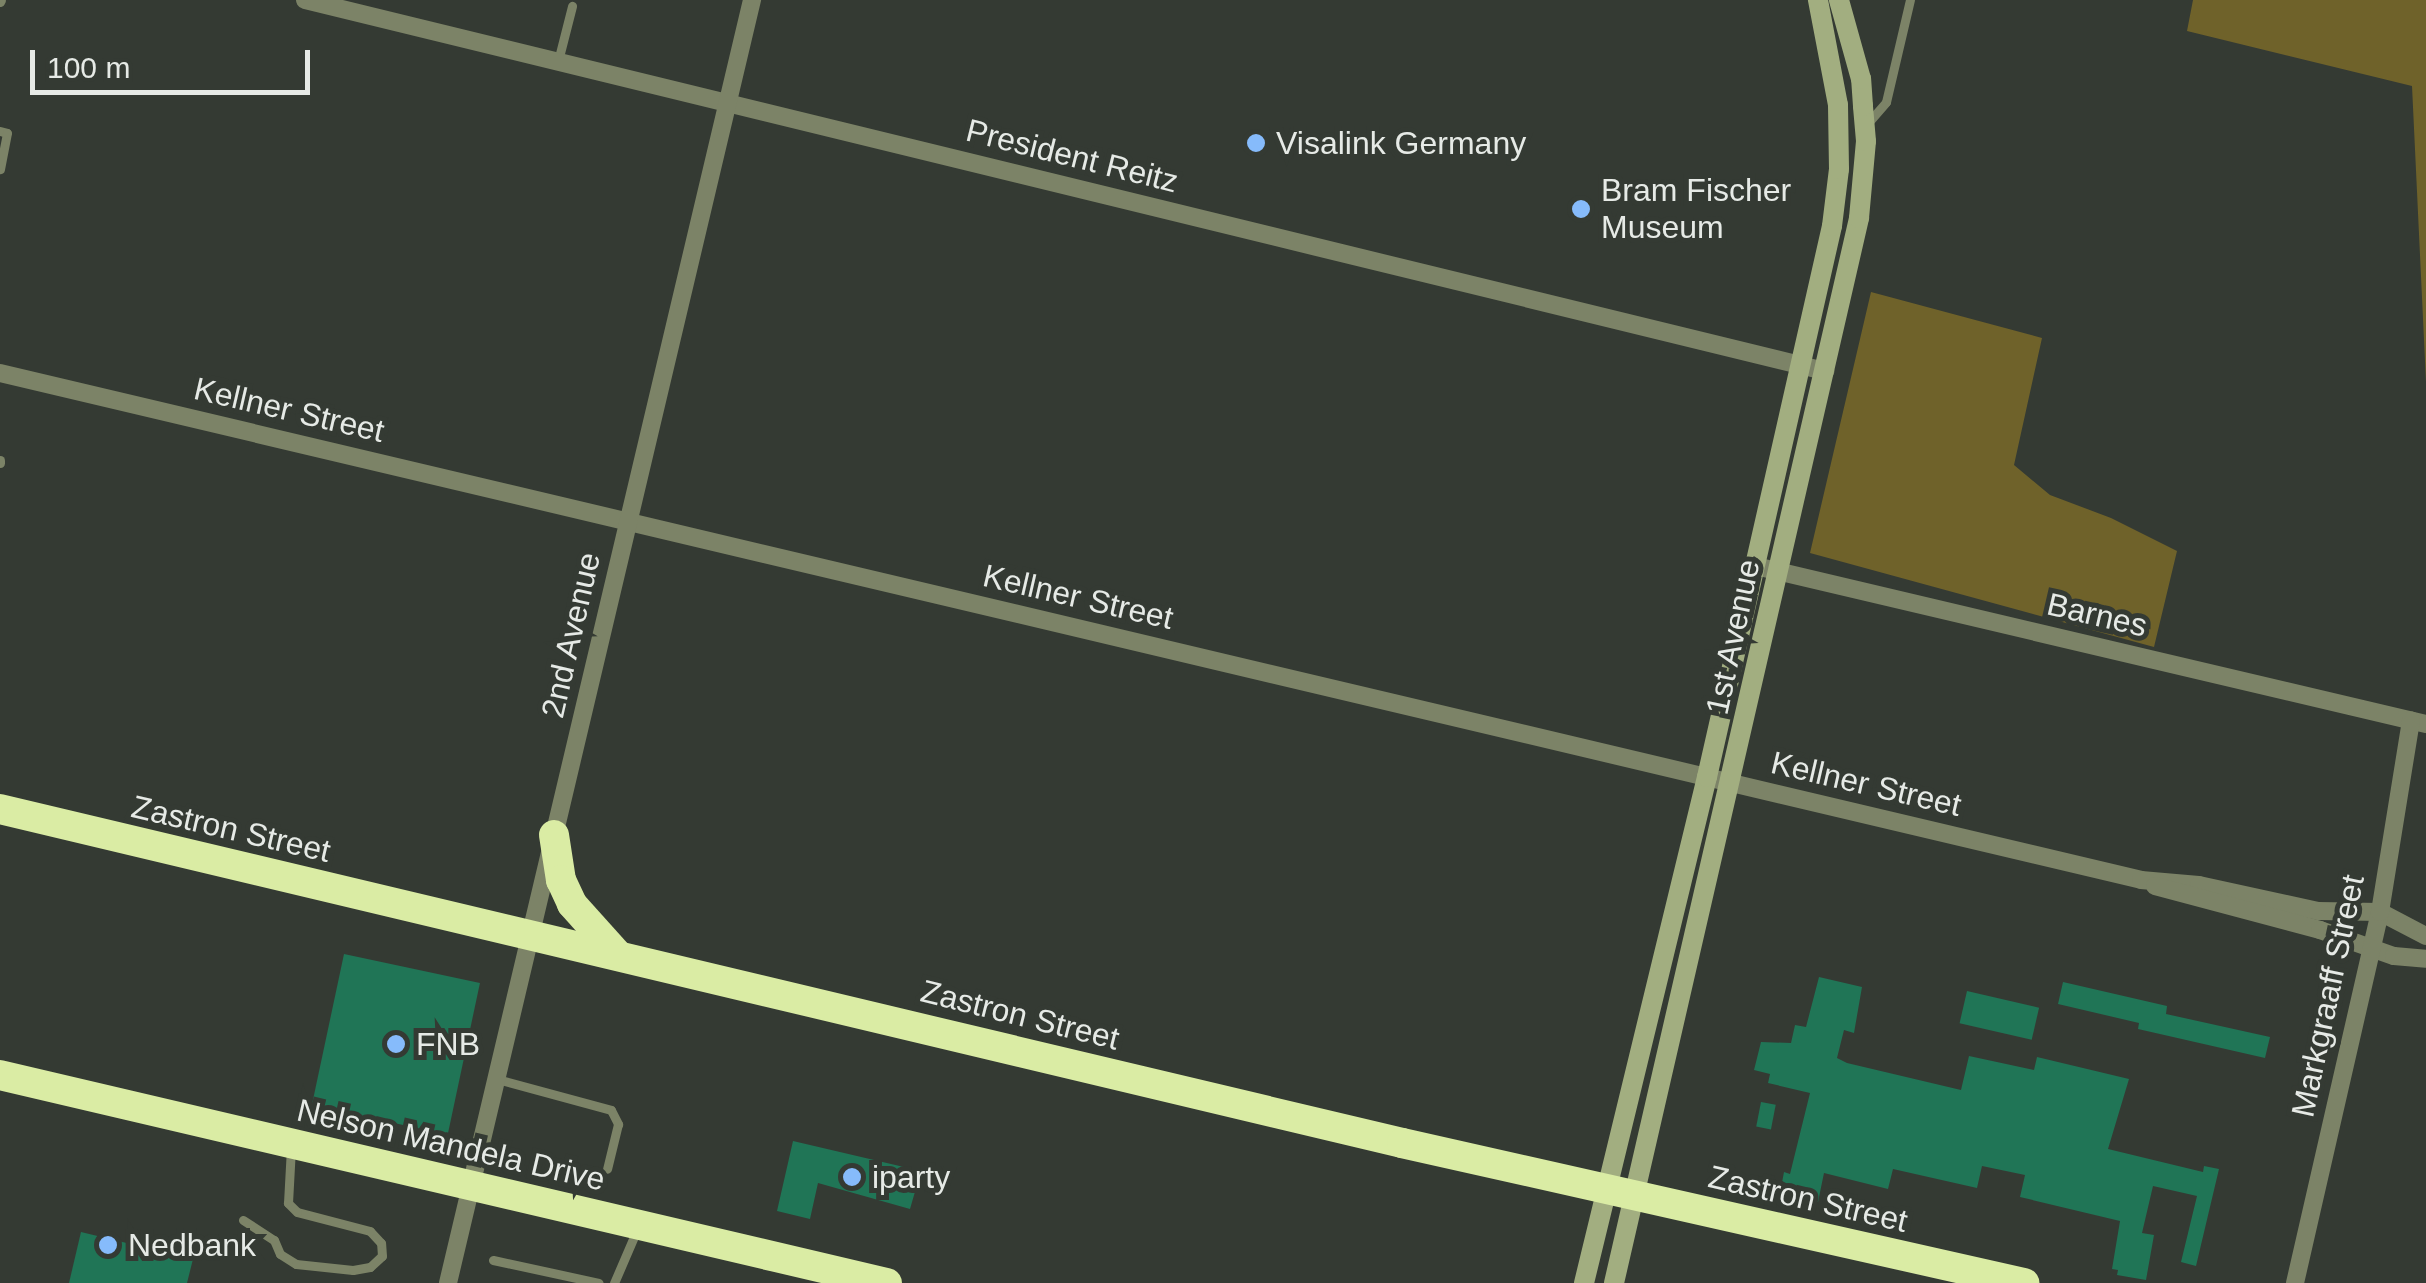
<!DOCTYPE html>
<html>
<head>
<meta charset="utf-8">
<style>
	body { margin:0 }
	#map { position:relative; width:2426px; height:1283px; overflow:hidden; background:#343a33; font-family:Arial,sans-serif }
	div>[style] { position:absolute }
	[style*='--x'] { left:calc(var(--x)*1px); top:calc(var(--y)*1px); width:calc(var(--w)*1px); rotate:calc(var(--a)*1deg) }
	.green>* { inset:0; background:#6f622a }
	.building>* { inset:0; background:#207556; transform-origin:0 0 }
	.lane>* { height:9px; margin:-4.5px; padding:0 4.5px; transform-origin:4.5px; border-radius:4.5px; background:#7c8367 }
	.street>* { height:18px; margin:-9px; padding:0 9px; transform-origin:9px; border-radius:9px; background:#7c8367 }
	.secondary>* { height:20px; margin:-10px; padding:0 10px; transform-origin:10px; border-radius:10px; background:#a2ae80 }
	.highway>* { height:30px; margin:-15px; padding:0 15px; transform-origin:15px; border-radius:15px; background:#daeca4 }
	.dots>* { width:28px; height:28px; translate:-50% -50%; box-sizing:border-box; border:5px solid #343a33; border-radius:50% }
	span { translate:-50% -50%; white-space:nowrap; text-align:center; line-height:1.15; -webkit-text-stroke:10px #343a33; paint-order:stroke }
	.poi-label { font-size:32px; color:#e6eae6 }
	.left { translate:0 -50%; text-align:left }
	.street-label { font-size:32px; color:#e6eae6 }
	.scale { position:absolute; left:30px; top:50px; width:280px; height:45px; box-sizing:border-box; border:5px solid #e6eae6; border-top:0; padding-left:12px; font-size:30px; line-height:35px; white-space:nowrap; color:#e6eae6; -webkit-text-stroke:8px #343a33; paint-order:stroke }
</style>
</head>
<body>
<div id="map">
	<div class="green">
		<i style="clip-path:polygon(2193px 0,2426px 0,2426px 382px,2412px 86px,2187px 31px)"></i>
		<i style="clip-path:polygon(1871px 292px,2042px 338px,2014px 465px,2050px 495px,2111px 518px,2177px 551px,2154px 647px,1810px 553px)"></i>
	</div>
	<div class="building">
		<i style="left:344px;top:954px;width:139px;height:155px;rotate:12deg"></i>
		<i style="clip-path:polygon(1819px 977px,1862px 987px,1854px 1033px,1844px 1030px,1837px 1058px,1847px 1063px,1961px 1090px,1969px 1056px,2034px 1070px,2037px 1057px,2129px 1079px,2108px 1149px,2203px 1172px,2204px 1166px,2219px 1169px,2196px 1266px,2181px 1262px,2197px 1196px,2153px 1186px,2142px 1233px,2154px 1235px,2146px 1280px,2117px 1275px,2118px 1270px,2112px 1269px,2120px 1221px,2020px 1197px,2025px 1175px,1982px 1166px,1977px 1188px,1893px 1169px,1888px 1189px,1824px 1173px,1818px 1202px,1780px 1193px,1784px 1172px,1790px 1174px,1810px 1093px,1768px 1083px,1770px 1074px,1754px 1070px,1761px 1042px,1791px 1043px,1795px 1025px,1806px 1027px)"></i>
		<i style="clip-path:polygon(2063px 982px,2167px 1006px,2166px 1014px,2270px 1037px,2265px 1058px,2138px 1029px,2139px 1023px,2058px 1004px)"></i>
		<i style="left:1967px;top:991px;width:74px;height:33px;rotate:13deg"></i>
		<i style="left:1761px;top:1102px;width:15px;height:25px;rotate:11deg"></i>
		<i style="clip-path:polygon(793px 1141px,921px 1171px,910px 1209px,818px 1183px,810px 1219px,777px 1211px)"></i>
		<i style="clip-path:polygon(81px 1232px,193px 1259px,187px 1283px,69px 1283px)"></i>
	</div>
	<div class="lane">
		<i style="--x:0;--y:2;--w:2;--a:-63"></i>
		<i style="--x:558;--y:61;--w:57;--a:-75.7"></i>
		<i style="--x:1867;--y:124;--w:29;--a:-49"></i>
		<i style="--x:1886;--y:102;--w:105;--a:-76.8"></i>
		<i style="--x:0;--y:131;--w:7;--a:16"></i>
		<i style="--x:7;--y:133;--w:37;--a:101"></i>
		<i style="--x:0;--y:460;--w:3;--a:90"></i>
		<i style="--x:497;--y:1079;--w:118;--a:15.2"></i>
		<i style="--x:611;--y:1110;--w:16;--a:63"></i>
		<i style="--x:618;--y:1124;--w:46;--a:103.7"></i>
		<i style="--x:243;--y:1220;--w:37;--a:33"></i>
		<i style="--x:274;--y:1240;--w:15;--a:67"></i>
		<i style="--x:280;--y:1254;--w:19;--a:32"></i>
		<i style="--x:296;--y:1264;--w:57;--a:6"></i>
		<i style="--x:353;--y:1270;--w:17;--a:-10"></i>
		<i style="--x:370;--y:1267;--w:16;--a:-43"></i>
		<i style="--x:382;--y:1256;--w:13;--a:-94"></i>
		<i style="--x:381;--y:1243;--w:16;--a:-133"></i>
		<i style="--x:370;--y:1231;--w:75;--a:-165.4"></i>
		<i style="--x:297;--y:1212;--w:13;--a:-135"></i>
		<i style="--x:288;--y:1203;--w:56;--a:-86.9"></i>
		<i style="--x:493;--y:1260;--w:108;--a:12.2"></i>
		<i style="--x:614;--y:1283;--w:56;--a:-66.7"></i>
	</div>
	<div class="street">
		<i style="--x:305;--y:0;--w:1565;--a:13.72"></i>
		<i style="--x:0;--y:373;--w:2200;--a:13.32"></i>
		<i style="--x:2141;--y:880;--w:58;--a:4.9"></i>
		<i style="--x:2199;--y:885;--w:122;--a:12.3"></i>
		<i style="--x:2318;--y:911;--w:62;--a:0.9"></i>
		<i style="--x:2380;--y:912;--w:52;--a:27.6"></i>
		<i style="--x:1764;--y:568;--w:680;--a:13.26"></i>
		<i style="--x:2155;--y:886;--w:171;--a:14.9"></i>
		<i style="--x:2320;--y:930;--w:78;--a:19.4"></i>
		<i style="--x:2394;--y:956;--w:32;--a:5"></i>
		<i style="--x:448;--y:1283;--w:1319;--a:-76.67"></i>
		<i style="--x:2295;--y:1283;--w:381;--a:-77.1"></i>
		<i style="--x:2380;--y:912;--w:194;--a:-80.8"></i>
	</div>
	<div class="secondary">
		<i style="--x:1584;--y:1283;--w:521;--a:-76.34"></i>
		<i style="--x:1707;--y:777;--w:565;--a:-77.22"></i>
		<i style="--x:1832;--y:226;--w:57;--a:-83"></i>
		<i style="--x:1839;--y:169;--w:64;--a:-90.9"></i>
		<i style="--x:1838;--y:105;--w:107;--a:-100.8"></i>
		<i style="--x:1614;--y:1283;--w:1093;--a:-77.04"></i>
		<i style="--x:1859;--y:218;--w:77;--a:-84.8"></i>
		<i style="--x:1866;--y:141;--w:35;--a:-95"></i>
		<i style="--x:1863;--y:106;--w:27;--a:-94"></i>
		<i style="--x:1861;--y:79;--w:82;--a:-105.6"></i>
	</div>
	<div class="highway">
		<i style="--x:0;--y:809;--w:1441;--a:13.4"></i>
		<i style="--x:1402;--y:1143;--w:638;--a:12.68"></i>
		<i style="--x:554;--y:835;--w:46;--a:81.2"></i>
		<i style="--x:561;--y:880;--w:26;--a:65"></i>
		<i style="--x:572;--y:904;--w:66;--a:48.1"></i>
		<i style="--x:0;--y:1075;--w:911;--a:13.2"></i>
	</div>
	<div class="dots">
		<i style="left:1256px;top:143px;background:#86bbfb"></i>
		<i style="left:1581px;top:209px;background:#86bbfb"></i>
		<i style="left:396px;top:1044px;background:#86bbfb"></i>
		<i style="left:852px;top:1177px;background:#86bbfb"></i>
		<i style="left:108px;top:1245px;background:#86bbfb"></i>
	</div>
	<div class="poi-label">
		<span class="left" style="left:1276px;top:143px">Visalink Germany</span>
		<span class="left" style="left:1601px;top:209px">Bram Fischer<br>Museum</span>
		<span class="left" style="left:416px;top:1044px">FNB</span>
		<span class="left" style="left:872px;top:1177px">iparty</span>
		<span class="left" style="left:128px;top:1245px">Nedbank</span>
	</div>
	<div class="street-label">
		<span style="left:1072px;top:156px;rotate:14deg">President Reitz</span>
		<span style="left:289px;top:410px;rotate:13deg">Kellner Street</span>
		<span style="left:1078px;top:597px;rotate:13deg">Kellner Street</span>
		<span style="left:2097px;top:615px;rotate:13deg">Barnes</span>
		<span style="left:571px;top:635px;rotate:-77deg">2nd Avenue</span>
		<span style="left:1733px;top:637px;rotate:-78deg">1st Avenue</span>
		<span style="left:1866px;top:784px;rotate:13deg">Kellner Street</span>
		<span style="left:231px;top:829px;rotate:13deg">Zastron Street</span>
		<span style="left:2328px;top:996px;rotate:-78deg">Markgraaff Street</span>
		<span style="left:1020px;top:1015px;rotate:14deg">Zastron Street</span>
		<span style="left:451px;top:1145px;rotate:13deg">Nelson Mandela Drive</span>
		<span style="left:1808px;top:1199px;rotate:13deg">Zastron Street</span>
	</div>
	<div class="scale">100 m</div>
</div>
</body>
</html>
